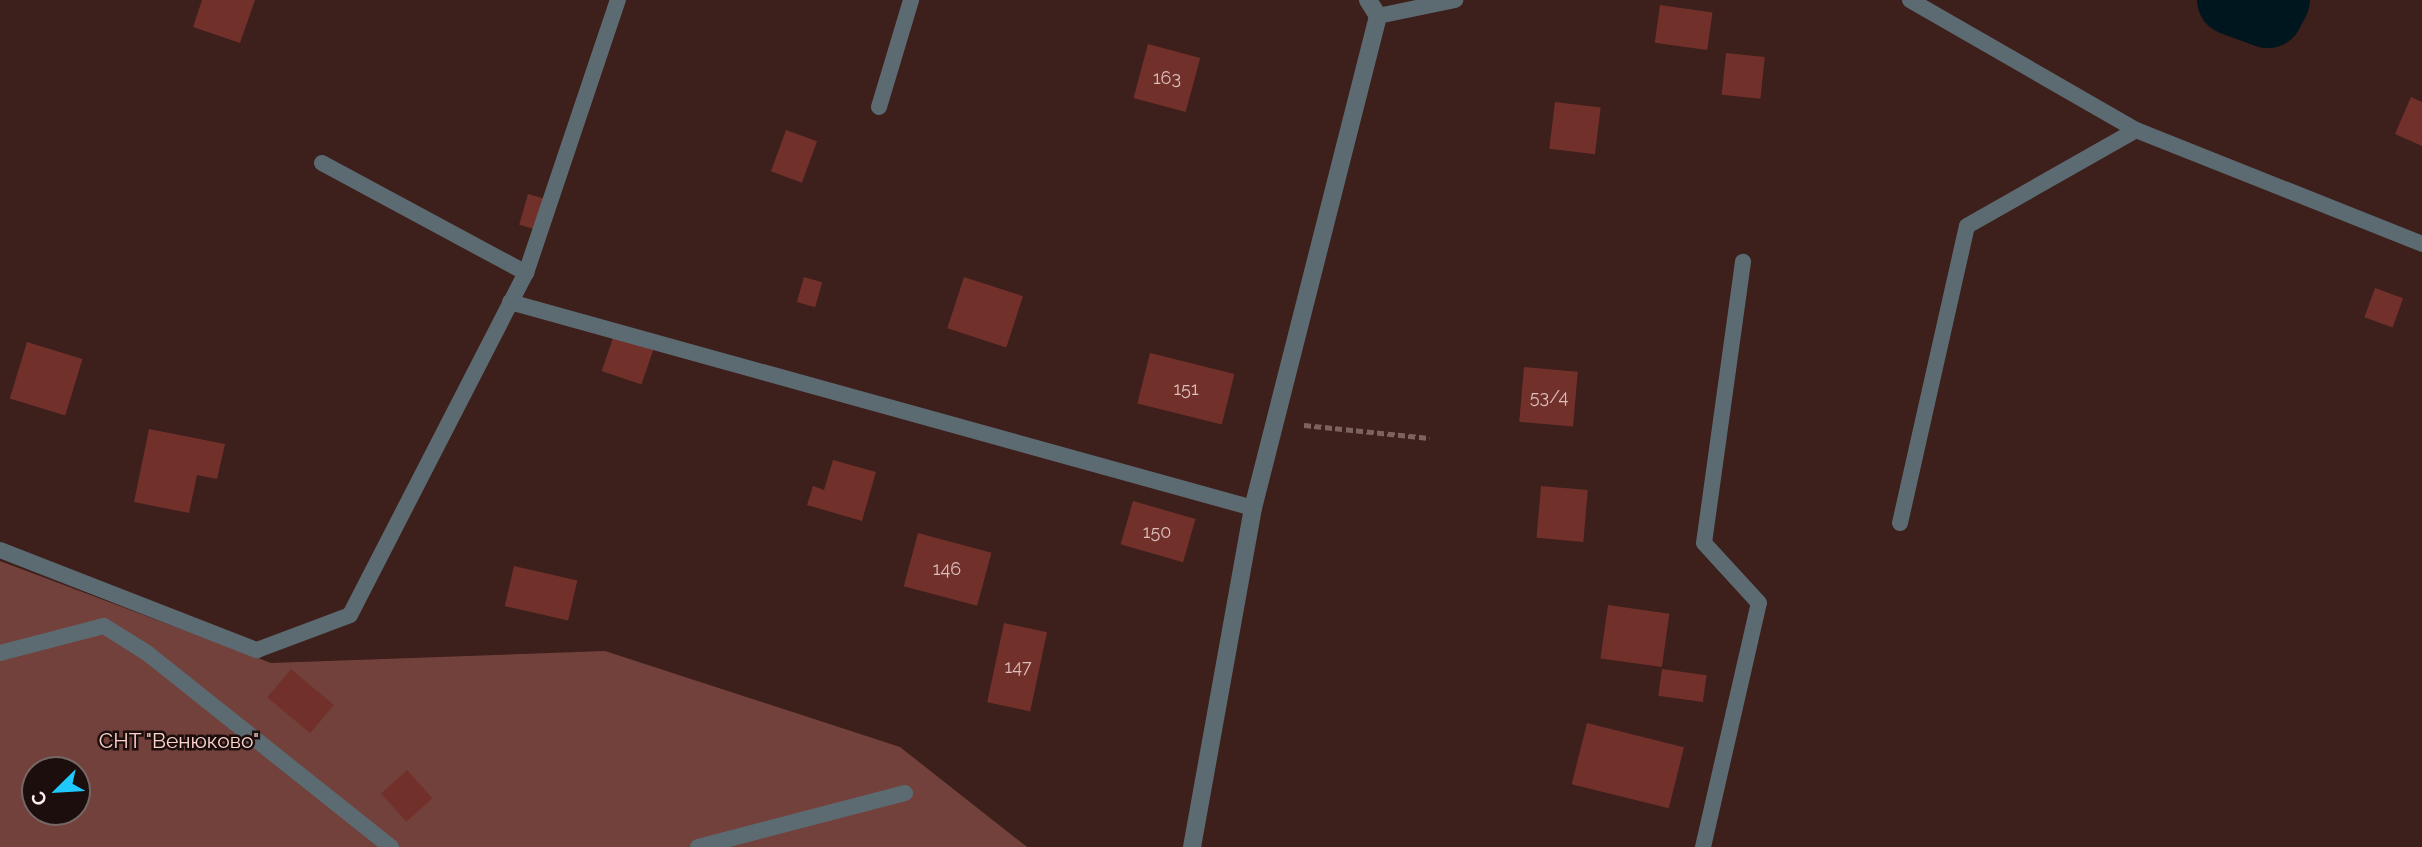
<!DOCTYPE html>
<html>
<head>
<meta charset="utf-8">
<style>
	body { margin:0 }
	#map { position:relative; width:2422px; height:847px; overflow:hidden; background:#3d1f1b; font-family:Raleway,sans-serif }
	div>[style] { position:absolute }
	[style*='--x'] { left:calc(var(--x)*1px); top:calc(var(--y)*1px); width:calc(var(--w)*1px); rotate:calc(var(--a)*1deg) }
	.green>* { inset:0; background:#72413b }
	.river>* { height:70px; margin:-35px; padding:0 35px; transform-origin:35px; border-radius:35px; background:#00161f }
	.building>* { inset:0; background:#71312a; transform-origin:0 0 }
	.path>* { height:4.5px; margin-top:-2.25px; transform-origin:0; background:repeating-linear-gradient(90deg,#7d635f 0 7px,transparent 0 10.5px) }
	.lane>* { height:16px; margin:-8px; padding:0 8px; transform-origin:8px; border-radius:8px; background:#5c6b72 }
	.street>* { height:18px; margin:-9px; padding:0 9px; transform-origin:9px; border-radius:9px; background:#5c6b72 }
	span { translate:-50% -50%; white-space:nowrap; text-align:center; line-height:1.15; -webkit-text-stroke:5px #1b0e0c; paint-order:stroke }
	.number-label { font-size:18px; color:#dcbebb }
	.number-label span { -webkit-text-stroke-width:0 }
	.park-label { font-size:21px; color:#fcd2cb }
	.north { position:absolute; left:21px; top:756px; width:70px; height:70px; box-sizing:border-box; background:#1b0e0c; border:2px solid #766765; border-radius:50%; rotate:246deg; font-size:19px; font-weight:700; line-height:28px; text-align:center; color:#ffedeb }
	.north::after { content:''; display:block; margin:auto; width:24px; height:32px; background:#20c9fd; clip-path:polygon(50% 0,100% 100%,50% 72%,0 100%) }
</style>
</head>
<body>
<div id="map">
	<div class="green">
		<i style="clip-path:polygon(evenodd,0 561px,271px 663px,605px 651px,900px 747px,1027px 847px,0 847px,0 561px,35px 770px,77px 770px,77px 812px,35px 812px,35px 770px)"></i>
	</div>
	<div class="river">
		<i style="--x:2232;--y:0;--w:38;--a:20"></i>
		<i style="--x:2268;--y:13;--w:15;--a:-62"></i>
	</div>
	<div class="building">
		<i style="clip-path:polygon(202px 0,255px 0,240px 43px,193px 27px)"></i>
		<i style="left:1660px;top:5px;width:53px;height:38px;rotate:8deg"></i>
		<i style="left:1148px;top:44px;width:54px;height:56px;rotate:15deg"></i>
		<i style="left:1726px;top:53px;width:39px;height:42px;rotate:6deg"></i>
		<i style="clip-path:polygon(2411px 97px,2422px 102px,2422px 146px,2395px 134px)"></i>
		<i style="left:1555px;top:102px;width:46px;height:47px;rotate:7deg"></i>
		<i style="left:786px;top:130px;width:33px;height:44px;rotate:20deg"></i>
		<i style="left:528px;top:194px;width:22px;height:32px;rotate:16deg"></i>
		<i style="left:804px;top:277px;width:19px;height:26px;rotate:16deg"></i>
		<i style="left:964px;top:277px;width:62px;height:54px;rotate:18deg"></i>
		<i style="left:2375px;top:288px;width:30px;height:31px;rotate:20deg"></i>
		<i style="left:614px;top:335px;width:42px;height:38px;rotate:19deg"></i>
		<i style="left:27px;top:342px;width:58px;height:59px;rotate:17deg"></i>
		<i style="left:1150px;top:353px;width:87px;height:52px;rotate:14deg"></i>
		<i style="left:1524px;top:367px;width:54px;height:55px;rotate:5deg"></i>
		<i style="clip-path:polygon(149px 429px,225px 444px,217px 479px,197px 475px,189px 513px,134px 502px)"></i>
		<i style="clip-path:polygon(833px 460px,876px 472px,862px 521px,807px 505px,813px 486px,824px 490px)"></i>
		<i style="left:1541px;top:486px;width:47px;height:52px;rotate:5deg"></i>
		<i style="left:1133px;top:501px;width:65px;height:45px;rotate:16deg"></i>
		<i style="left:918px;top:533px;width:76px;height:55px;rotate:15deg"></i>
		<i style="left:514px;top:566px;width:65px;height:41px;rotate:13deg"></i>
		<i style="left:1608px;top:605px;width:62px;height:54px;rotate:8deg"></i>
		<i style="left:1004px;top:623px;width:44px;height:81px;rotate:12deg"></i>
		<i style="left:291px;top:669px;width:56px;height:37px;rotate:40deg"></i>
		<i style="left:1662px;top:669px;width:45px;height:27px;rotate:8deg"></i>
		<i style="left:1587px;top:723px;width:100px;height:63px;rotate:14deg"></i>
		<i style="left:407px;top:770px;width:38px;height:35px;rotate:48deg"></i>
	</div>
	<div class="path">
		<i style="--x:1304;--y:425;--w:126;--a:5.9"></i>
	</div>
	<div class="lane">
		<i style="--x:1910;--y:0;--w:261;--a:29.9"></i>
		<i style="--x:2136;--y:130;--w:308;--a:21.7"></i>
		<i style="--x:1378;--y:16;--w:79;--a:-11.7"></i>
		<i style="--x:879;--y:107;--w:112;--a:-73.3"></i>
		<i style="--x:322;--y:163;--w:232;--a:28.3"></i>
		<i style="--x:510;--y:302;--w:771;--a:15.5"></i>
		<i style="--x:1900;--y:523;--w:304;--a:-77.3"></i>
		<i style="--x:1967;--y:226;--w:194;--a:-29.6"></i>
		<i style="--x:0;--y:550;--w:276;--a:21.3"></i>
		<i style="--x:257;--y:650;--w:99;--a:-20.6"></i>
		<i style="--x:350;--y:615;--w:385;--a:-62.8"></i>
		<i style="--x:526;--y:273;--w:288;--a:-71.4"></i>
		<i style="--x:0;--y:653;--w:107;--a:-14.6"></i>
		<i style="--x:104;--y:626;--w:51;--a:32.1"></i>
		<i style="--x:147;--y:653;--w:312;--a:38.5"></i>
		<i style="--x:698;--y:847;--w:214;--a:-14.6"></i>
		<i style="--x:1703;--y:847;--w:250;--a:-77.1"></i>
		<i style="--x:1759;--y:603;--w:81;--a:-132.5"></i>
		<i style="--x:1704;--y:543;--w:284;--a:-82.1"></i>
	</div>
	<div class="street">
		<i style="--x:1192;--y:847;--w:344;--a:-79.8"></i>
		<i style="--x:1253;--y:508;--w:508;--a:-75.74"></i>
		<i style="--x:1378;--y:16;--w:19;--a:-122"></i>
	</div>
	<div class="number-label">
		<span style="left:1167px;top:78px">163</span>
		<span style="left:1186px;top:389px">151</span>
		<span style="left:1549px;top:397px">53/4</span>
		<span style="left:1157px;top:532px">150</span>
		<span style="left:947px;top:569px">146</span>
		<span style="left:1018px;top:667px">147</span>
	</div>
	<div class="park-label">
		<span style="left:179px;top:741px">СНТ "Венюково"</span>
	</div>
	<div class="north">С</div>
</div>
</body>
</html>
